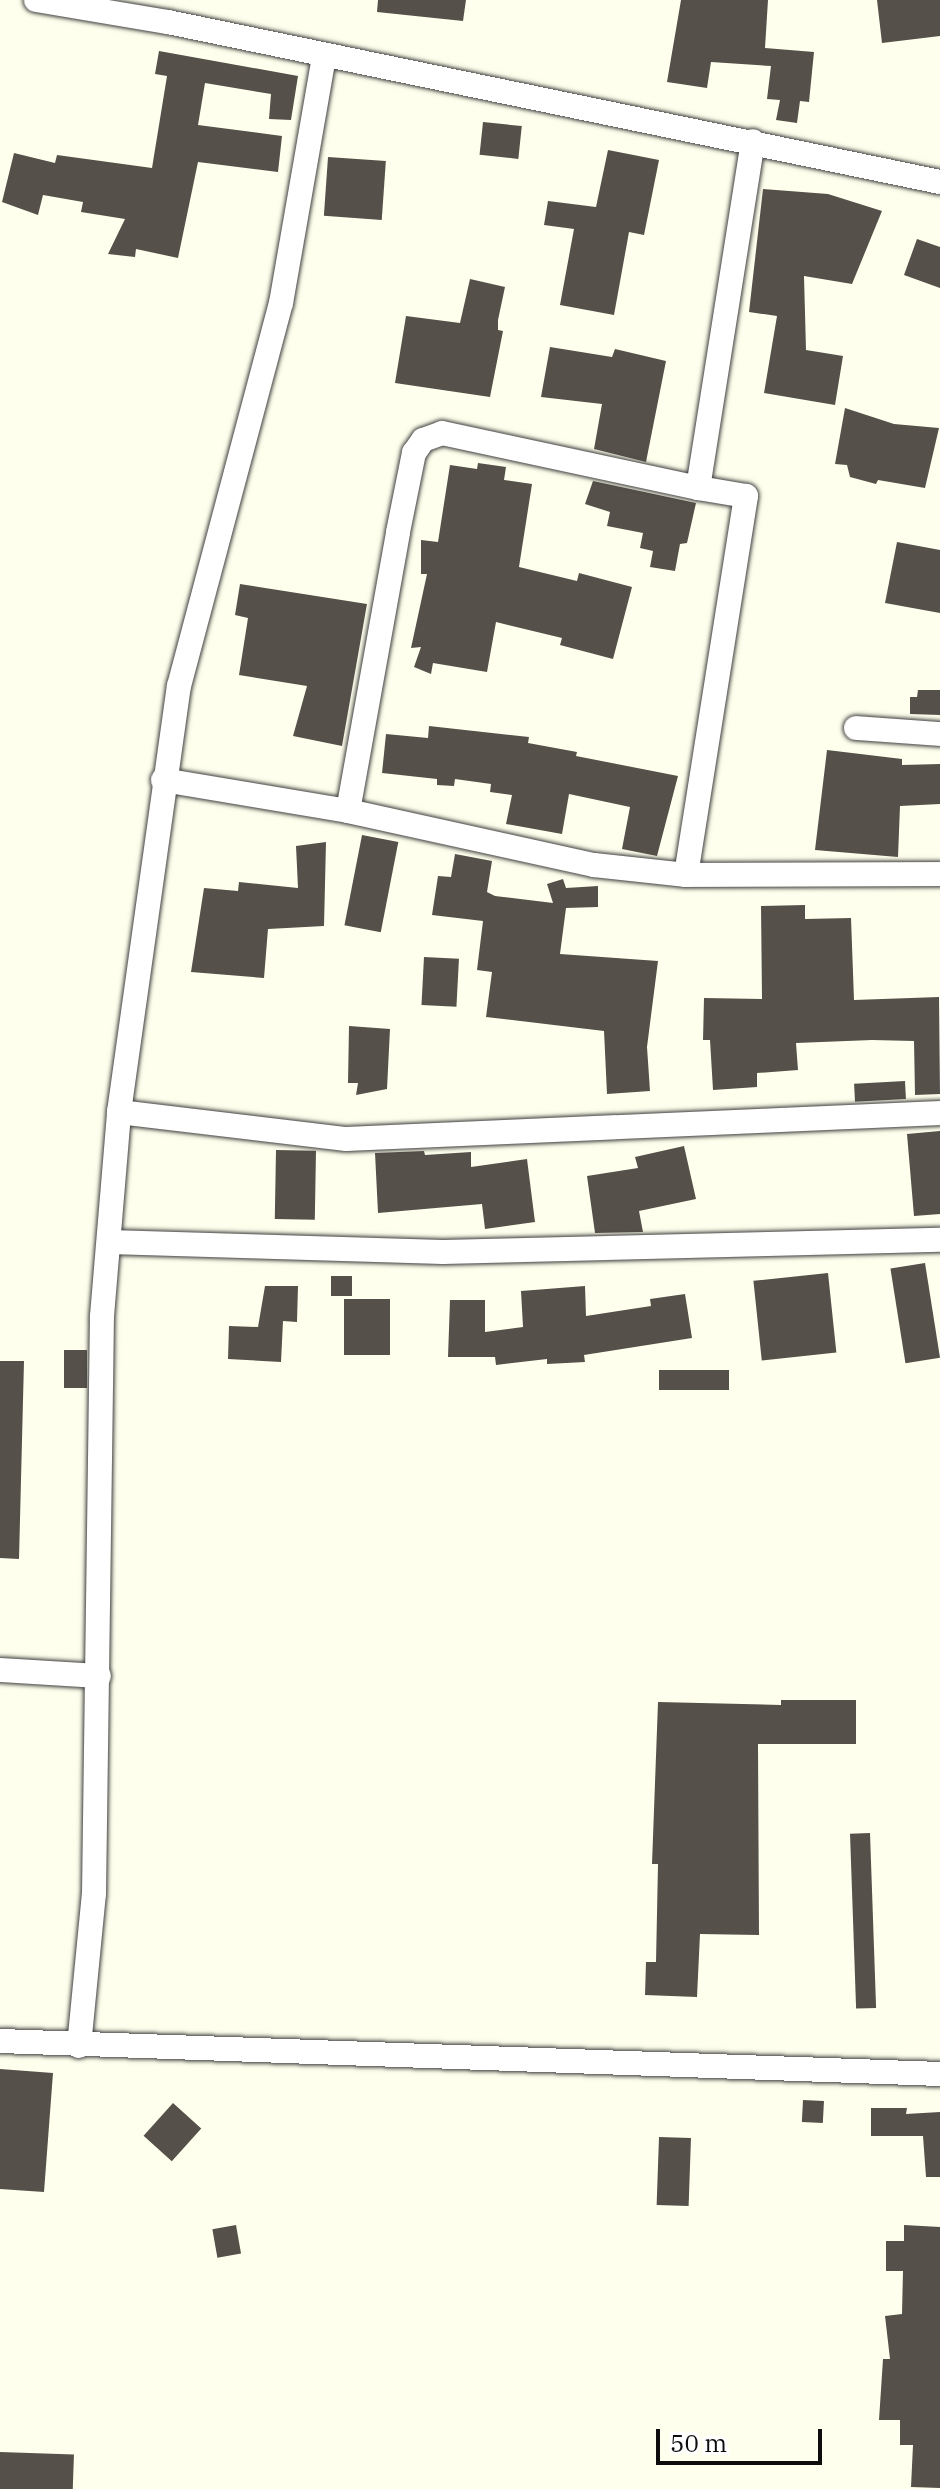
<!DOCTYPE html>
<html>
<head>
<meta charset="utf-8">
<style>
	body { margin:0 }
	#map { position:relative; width:940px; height:2489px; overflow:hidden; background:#ffffed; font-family:"IBM Plex Serif",serif }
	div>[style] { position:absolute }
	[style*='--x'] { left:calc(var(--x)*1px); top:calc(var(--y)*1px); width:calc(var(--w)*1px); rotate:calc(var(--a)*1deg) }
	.building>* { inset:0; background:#555049; transform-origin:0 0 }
	.roads { filter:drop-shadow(0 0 2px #404040) drop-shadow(0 0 2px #404040) }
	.minor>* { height:24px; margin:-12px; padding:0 12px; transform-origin:12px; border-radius:12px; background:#fff }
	span { translate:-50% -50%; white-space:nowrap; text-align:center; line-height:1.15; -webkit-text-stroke:8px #fff; paint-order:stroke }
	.scale { position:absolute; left:656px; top:2429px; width:166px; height:36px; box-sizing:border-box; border:4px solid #0d0d0d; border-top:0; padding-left:10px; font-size:24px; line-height:28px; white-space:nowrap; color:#0d0d0d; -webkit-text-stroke:6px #fff; paint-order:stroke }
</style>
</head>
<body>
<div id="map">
	<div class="building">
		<i style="clip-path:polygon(378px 0,466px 0,463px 21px,377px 12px)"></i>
		<i style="clip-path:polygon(681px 0,768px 0,765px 48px,814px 52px,809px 102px,800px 101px,797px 123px,776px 120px,780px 100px,767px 99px,771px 66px,711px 62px,707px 88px,667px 82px)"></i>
		<i style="clip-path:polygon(877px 0,940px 0,940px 36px,882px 43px)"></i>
		<i style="clip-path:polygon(159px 51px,298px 76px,291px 120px,269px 119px,271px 94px,205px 83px,198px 125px,282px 136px,278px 172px,198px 162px,178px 258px,136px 249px,135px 257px,108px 254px,125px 219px,81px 212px,83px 202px,43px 195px,38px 215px,2px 202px,14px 153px,55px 163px,57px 155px,152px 168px,167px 76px,155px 74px)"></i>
		<i style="left:483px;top:122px;width:39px;height:33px;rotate:6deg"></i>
		<i style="clip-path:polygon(608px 150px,659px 160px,644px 235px,629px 232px,614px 315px,560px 305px,574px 229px,544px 225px,548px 201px,596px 207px)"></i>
		<i style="left:328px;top:157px;width:58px;height:59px;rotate:4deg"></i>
		<i style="clip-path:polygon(763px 189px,828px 194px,882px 211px,852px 284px,804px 276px,806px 350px,843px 356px,835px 405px,764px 393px,777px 316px,749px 312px)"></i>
		<i style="clip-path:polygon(917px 239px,940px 247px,940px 288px,904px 275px)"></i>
		<i style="clip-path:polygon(470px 279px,505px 287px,498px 320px,498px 330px,503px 331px,490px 397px,395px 383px,406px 316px,460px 323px)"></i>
		<i style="clip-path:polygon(550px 347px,612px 357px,615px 349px,666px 361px,646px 462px,594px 449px,602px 404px,541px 397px)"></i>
		<i style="clip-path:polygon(845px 408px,894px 424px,939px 428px,925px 488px,878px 480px,876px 484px,850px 477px,847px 465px,835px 464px)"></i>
		<i style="clip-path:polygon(478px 463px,506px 467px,504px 480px,532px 484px,519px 567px,577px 581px,579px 573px,632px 587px,613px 659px,560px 645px,562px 638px,496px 622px,487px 672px,433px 663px,431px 674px,414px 667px,421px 647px,411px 648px,427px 574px,421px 574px,421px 540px,438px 542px,450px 465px,477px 469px)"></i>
		<i style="clip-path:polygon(593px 481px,696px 503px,687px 543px,680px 544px,675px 571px,650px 567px,653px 551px,640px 548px,643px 533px,607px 526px,610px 512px,585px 504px)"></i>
		<i style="clip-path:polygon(897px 542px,940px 550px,940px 613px,885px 603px)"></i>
		<i style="clip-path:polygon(240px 584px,367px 604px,342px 746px,293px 736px,307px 686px,239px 675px,248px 618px,235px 615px)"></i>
		<i style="clip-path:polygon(918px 690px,940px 690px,940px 715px,910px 714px,910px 697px,917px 697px)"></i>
		<i style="clip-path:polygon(429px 726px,529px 737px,528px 743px,577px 752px,576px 756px,678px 776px,657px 856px,622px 849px,630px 807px,569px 794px,562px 834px,506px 824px,512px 795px,490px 792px,491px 784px,455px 779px,454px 786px,437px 785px,437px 779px,382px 773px,386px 734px,428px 738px)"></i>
		<i style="clip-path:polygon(827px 750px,902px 759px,902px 765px,940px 764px,940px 804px,900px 806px,898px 857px,815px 850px)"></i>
		<i style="left:362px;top:835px;width:37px;height:92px;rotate:11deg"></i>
		<i style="clip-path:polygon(326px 842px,324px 926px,268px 929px,264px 978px,191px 972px,204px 888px,238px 891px,239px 882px,298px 888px,296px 846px)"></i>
		<i style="clip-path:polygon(455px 854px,492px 861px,487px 892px,495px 896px,553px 903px,547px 884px,563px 879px,566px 888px,598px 886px,598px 907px,566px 908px,560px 954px,658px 961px,647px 1047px,650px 1091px,607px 1094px,604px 1031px,486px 1017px,492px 972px,477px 970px,483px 921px,432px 915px,438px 876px,451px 877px)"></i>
		<i style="clip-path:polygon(805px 905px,805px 919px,851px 918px,854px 1000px,939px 997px,940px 1094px,915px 1095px,914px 1041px,872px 1040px,796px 1043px,798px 1070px,757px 1073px,757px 1087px,713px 1090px,710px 1040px,703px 1040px,704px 998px,762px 999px,761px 906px)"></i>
		<i style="left:424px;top:957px;width:35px;height:48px;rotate:3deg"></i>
		<i style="clip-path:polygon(349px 1026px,390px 1029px,387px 1089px,356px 1095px,358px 1083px,348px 1083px)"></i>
		<i style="left:905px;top:1081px;width:18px;height:51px;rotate:87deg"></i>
		<i style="clip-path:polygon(940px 1131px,940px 1214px,914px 1216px,907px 1134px)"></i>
		<i style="clip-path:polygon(684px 1146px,696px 1199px,639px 1211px,643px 1232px,595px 1233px,587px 1176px,638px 1168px,635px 1157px)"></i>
		<i style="left:276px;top:1150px;width:40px;height:69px;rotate:1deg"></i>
		<i style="clip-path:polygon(424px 1151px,425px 1155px,471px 1152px,471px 1167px,527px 1159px,535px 1222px,485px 1229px,482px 1204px,378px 1213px,375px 1153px)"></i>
		<i style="left:925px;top:1263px;width:96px;height:35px;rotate:81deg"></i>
		<i style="left:828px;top:1273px;width:80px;height:75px;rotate:84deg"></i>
		<i style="left:331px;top:1276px;width:21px;height:20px"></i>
		<i style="clip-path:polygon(265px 1286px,298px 1286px,297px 1322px,283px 1321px,281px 1362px,228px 1359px,229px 1326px,258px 1327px)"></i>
		<i style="clip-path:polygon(585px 1286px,586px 1316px,651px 1306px,650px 1299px,685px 1294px,692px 1338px,584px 1355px,585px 1362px,547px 1364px,547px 1359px,496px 1365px,495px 1357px,448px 1357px,450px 1300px,485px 1300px,485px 1332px,523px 1327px,521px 1291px)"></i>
		<i style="left:344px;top:1299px;width:46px;height:56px"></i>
		<i style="left:64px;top:1350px;width:23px;height:38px"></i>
		<i style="clip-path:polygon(0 1361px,24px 1361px,19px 1559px,0 1558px)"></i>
		<i style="left:729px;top:1370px;width:20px;height:70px;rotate:90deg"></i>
		<i style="clip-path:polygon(781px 1700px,856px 1700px,856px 1744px,758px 1744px,759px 1935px,700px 1934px,697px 1997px,645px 1995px,646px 1962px,656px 1962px,658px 1864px,652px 1864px,658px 1702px,781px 1705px)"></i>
		<i style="left:870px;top:1833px;width:175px;height:20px;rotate:88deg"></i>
		<i style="clip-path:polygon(0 2069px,53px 2073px,44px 2192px,0 2189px)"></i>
		<i style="left:803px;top:2100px;width:21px;height:22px;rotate:3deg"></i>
		<i style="left:173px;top:2103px;width:38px;height:44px;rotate:42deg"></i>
		<i style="clip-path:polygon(871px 2108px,907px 2108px,906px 2114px,940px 2112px,940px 2177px,926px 2177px,923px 2136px,871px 2136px)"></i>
		<i style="left:659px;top:2137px;width:32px;height:68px;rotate:2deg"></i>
		<i style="left:236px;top:2225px;width:29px;height:24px;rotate:80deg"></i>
		<i style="clip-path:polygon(904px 2225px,940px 2227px,940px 2488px,911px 2487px,913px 2445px,900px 2445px,900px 2420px,879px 2420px,883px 2359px,890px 2359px,885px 2316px,902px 2314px,903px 2271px,886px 2271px,886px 2241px,904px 2241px)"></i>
		<i style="left:0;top:2452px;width:74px;height:37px;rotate:2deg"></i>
	</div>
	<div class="roads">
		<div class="minor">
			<i style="--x:36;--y:0;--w:134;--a:9.5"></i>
			<i style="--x:168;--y:22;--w:788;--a:11.71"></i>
			<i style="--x:856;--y:728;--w:84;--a:4.1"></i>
			<i style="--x:163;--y:780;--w:188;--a:9.5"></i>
			<i style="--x:348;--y:811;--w:252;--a:12.4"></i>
			<i style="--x:594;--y:865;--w:93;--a:6.2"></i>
			<i style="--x:686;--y:875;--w:254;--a:-0.2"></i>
			<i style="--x:348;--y:811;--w:283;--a:-79.8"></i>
			<i style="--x:398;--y:532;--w:81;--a:-78.6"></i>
			<i style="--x:414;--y:453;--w:16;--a:-55"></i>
			<i style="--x:423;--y:440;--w:20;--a:-20"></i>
			<i style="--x:442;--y:433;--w:262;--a:12.1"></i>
			<i style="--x:686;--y:875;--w:384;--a:-81"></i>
			<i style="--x:746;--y:496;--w:49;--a:-170.5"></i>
			<i style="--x:698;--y:488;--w:351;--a:-81"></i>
			<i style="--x:119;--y:1112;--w:229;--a:6.8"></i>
			<i style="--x:346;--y:1139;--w:595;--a:-2.51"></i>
			<i style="--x:109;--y:1242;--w:334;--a:1.7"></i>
			<i style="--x:443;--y:1252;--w:497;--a:-1.4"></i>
			<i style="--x:0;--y:1670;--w:99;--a:3.5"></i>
			<i style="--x:0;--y:2041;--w:941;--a:2.01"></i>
			<i style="--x:79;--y:2046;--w:153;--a:-84.4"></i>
			<i style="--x:94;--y:1894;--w:578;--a:-89.21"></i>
			<i style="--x:102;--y:1316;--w:205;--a:-85.2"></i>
			<i style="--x:119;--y:1112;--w:430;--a:-82"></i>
			<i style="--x:179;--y:686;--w:396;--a:-75.1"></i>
			<i style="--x:281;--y:303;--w:250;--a:-80.1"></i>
		</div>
	</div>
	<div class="scale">50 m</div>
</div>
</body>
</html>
